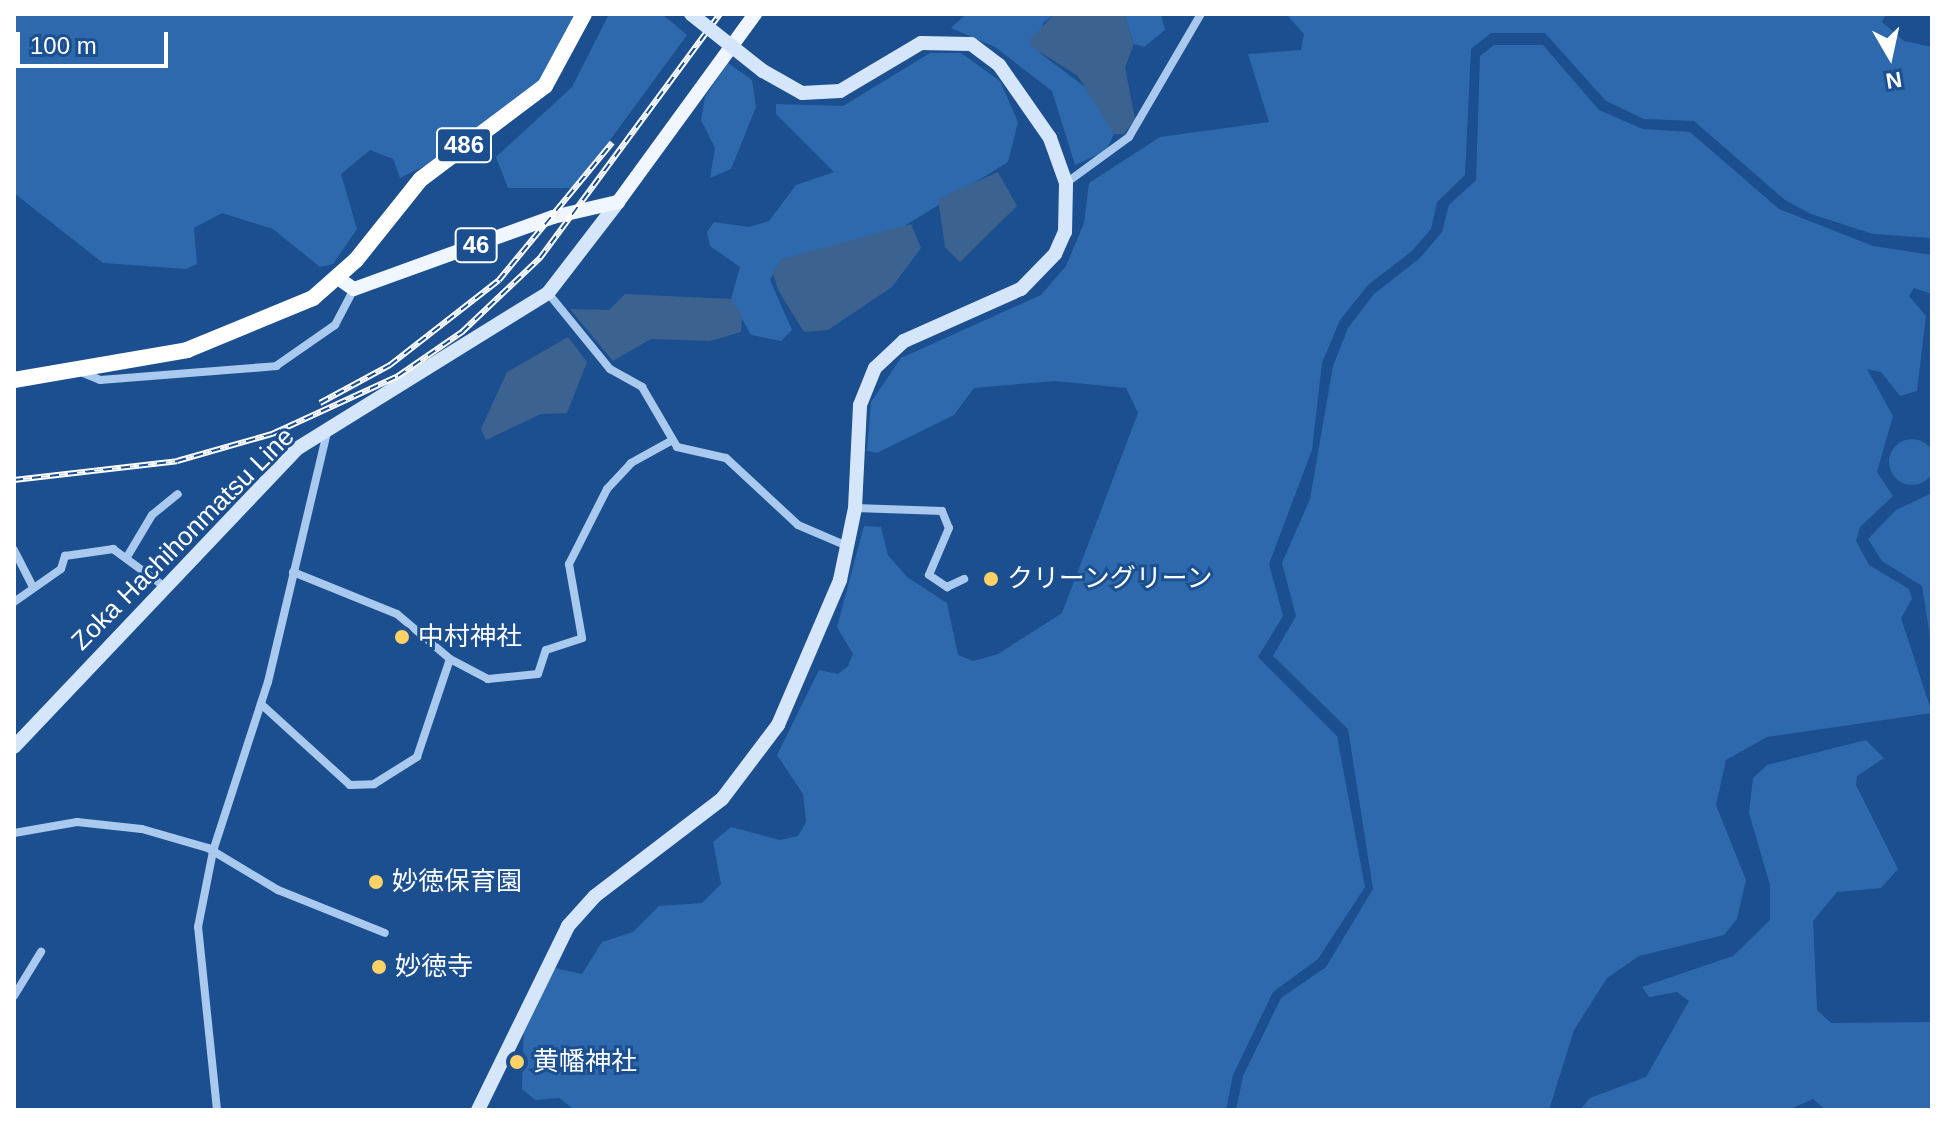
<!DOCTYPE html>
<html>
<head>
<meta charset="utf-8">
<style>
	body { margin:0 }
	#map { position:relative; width:1946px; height:1124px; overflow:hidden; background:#1b4f8f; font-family:Helvetica,"Noto Sans JP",sans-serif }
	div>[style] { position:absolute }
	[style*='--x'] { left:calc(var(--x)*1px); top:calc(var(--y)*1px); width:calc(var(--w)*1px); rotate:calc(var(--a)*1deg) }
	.green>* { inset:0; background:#2e69ad }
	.round { border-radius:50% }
	.water>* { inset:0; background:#3c6290 }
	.street>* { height:8px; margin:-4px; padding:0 4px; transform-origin:4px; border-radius:4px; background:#a9c9ee }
	.secondary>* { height:14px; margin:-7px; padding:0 7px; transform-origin:7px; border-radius:7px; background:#d6e6fa }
	.primary>* { height:14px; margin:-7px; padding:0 7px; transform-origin:7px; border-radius:7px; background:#f0f6ff }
	.highway>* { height:16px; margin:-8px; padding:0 8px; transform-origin:8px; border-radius:8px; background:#fff }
	.rail>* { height:6px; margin-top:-3px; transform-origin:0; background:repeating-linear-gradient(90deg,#1b4f8f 0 9px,#fff 0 18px); box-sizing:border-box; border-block:2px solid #fff }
	.secondary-bridge>* { height:14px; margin:-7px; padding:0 7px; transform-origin:7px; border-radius:7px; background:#d6e6fa }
	.dots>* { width:22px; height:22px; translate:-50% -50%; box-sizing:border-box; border:4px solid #1b4f8f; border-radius:50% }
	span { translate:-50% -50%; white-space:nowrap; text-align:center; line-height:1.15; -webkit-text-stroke:6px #1b4f8f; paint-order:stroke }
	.shield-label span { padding:2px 6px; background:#1b4f8f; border:2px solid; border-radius:6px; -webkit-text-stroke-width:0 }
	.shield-label { font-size:24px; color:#fff; font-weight:700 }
	.street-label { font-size:26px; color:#fff }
	.poi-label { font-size:26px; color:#fff }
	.left { translate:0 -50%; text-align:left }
	.frame { position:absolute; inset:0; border:16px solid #fff; pointer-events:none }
	.north { position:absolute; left:1850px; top:16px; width:80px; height:80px; -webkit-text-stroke:6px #1b4f8f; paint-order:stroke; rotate:171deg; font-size:22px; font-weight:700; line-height:32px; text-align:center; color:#fff }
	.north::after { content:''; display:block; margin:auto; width:28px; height:36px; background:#fff; clip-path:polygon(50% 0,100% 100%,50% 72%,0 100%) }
	.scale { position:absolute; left:16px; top:32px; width:152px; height:36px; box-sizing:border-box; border:4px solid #fff; border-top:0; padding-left:10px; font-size:24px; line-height:28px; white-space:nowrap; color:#fff; -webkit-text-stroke:6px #1b4f8f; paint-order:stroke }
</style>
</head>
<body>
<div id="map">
	<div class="green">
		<i style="clip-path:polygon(14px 14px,580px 14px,546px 77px,445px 156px,400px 178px,393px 159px,370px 150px,341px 174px,357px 229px,333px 264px,320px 267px,273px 229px,222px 213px,194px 228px,197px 264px,186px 269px,103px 263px,14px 193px)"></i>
		<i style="clip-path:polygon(609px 14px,662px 14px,687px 35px,575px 188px,508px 188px,496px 157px,572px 87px)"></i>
		<i style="clip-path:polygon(966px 14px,1055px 14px,1043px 23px,1040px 53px,1093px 93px,1114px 134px,1106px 151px,1075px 165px,1052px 91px,995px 47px,951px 28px)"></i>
		<i style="clip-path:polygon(1124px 14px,1161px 14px,1165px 30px,1144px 47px,1134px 44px)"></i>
		<i style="clip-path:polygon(1286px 14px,1886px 14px,1882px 22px,1904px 41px,1932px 47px,1932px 238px,1873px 234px,1811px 214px,1785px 200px,1694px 121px,1644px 119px,1606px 101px,1545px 33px,1491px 33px,1471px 49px,1465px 175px,1437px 202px,1431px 229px,1412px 251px,1368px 285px,1340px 320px,1322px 363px,1312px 450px,1269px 564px,1283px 616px,1258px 657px,1337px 736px,1365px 887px,1318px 959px,1273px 992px,1233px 1075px,1226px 1110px,575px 1110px,559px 1098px,535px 1100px,522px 1089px,524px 1020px,555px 968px,582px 974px,602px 942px,633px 932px,659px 906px,702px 903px,721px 884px,713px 842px,731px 827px,780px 840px,798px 836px,806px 822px,803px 794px,777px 755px,819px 670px,838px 674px,848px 666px,853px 654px,837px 627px,864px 526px,881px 527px,888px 555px,907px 577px,947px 603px,958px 655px,973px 661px,998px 654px,1062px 613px,1138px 413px,1126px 388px,1055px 381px,974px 388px,954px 415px,877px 453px,867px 451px,871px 402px,901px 358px,1041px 295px,1066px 266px,1084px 223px,1089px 183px,1160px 137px,1269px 122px,1248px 54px,1301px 50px,1304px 34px)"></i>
		<i style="clip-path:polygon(1494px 45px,1543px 45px,1599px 110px,1643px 129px,1690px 132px,1779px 209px,1873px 246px,1932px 255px,1932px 294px,1914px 288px,1909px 296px,1926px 316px,1917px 391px,1900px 396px,1881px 372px,1867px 369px,1893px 416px,1877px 472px,1893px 496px,1860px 527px,1856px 541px,1869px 565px,1909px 589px,1912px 599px,1901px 618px,1932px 713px,1767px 737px,1726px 760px,1716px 805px,1746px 880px,1737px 919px,1724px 935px,1639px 956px,1607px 978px,1574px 1030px,1549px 1110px,1236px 1110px,1243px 1076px,1281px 998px,1326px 967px,1373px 889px,1348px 729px,1273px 656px,1296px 616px,1282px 563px,1310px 499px,1333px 366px,1348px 328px,1374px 294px,1420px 258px,1442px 232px,1449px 205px,1476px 180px,1480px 56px)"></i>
		<i style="clip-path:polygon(930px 53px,961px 53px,1000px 81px,1018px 122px,1008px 162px,893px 233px,782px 259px,770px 280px,792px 330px,781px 341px,751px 335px,731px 299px,740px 267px,710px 246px,707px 232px,714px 222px,749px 227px,769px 221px,796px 185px,834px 172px,776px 114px,776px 104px,843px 106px)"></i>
		<i style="clip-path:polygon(728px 63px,752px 80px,756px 107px,731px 169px,710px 178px,715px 148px,701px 120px,705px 97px)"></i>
		<i class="round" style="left:1889px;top:439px;width:46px;height:46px"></i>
		<i style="clip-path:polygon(1932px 493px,1932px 649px,1922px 586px,1882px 561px,1868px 539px,1896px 510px)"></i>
		<i style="clip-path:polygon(1866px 740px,1884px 758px,1857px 776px,1856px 785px,1898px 869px,1881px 888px,1837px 892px,1813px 921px,1817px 1010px,1831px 1023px,1932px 1022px,1932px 1110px,1826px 1110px,1813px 1099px,1788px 1110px,1580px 1110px,1590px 1098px,1646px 1077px,1689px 1001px,1677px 992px,1649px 997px,1642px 987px,1733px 956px,1770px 920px,1770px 885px,1749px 813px,1753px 778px,1767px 765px)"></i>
	</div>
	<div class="water">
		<i style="clip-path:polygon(1055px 14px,1124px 14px,1134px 44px,1125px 67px,1135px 119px,1124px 134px,1114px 134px,1078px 76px,1032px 47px,1030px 39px)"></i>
		<i style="clip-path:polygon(998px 172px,1017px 206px,960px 262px,945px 247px,938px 199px)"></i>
		<i style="clip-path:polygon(911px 224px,921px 248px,892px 287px,828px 330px,804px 332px,778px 290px,773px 273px,782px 259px)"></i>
		<i style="clip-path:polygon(625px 294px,731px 299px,742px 316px,741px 332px,710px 341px,651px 339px,613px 361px,570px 309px,609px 310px)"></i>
		<i style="clip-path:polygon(568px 337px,587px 362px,567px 413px,541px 414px,486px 440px,481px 429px,507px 372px)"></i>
	</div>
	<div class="street">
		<i style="--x:1066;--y:183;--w:78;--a:-36.1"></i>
		<i style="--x:1129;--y:137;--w:143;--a:-59.7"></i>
		<i style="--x:548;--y:293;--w:98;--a:50.8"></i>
		<i style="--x:610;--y:369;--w:37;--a:29"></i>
		<i style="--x:642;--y:387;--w:69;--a:59.7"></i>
		<i style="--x:677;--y:447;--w:50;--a:12.7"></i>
		<i style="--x:726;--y:458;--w:98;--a:42.9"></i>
		<i style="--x:798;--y:525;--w:53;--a:23.2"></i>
		<i style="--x:83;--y:373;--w:18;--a:22"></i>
		<i style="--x:100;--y:380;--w:177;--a:-4.5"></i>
		<i style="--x:276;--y:366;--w:72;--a:-34.8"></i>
		<i style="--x:335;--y:325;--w:41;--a:-62.2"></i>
		<i style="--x:855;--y:508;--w:87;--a:2"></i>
		<i style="--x:942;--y:511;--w:18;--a:68"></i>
		<i style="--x:949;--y:528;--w:51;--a:113.1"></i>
		<i style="--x:929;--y:575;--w:22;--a:34"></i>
		<i style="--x:947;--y:587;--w:19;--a:-25"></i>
		<i style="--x:14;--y:550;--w:42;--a:62.8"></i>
		<i style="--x:127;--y:557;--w:49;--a:-59.2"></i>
		<i style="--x:152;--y:515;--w:33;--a:-39"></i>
		<i style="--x:293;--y:572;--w:112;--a:22"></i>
		<i style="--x:397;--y:614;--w:70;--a:40.3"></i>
		<i style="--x:450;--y:659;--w:43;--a:27.8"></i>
		<i style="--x:488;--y:679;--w:50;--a:-5.7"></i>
		<i style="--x:538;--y:674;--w:25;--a:-72"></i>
		<i style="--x:546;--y:650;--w:38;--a:-18"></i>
		<i style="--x:582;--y:638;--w:75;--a:-100"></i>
		<i style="--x:569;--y:564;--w:84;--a:-63.1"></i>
		<i style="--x:607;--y:489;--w:35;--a:-47"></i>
		<i style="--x:631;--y:463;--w:46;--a:-28.8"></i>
		<i style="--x:14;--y:602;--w:57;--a:-35.1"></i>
		<i style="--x:61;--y:569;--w:14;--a:-73"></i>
		<i style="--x:65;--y:556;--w:49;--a:-8.3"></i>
		<i style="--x:113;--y:549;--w:64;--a:36.2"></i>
		<i style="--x:261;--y:704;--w:120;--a:42.3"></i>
		<i style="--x:350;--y:785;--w:24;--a:-2"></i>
		<i style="--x:374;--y:784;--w:51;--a:-32.1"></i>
		<i style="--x:417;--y:757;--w:103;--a:-71.4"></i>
		<i style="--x:14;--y:833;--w:64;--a:-9.9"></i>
		<i style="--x:77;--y:822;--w:65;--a:6.1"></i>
		<i style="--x:142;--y:829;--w:69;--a:16.1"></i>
		<i style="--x:208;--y:848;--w:82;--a:31"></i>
		<i style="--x:278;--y:890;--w:115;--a:21.9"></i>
		<i style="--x:14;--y:996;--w:52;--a:-58.5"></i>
		<i style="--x:217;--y:1110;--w:184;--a:-95.9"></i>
		<i style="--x:198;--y:927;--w:77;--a:-78.8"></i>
		<i style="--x:213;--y:851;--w:178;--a:-72"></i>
		<i style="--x:268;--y:682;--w:256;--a:-76.7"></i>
	</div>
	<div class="secondary">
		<i style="--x:14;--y:747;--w:412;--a:-46.5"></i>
		<i style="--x:298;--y:448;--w:294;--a:-31.8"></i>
		<i style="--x:548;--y:293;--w:115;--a:-52.4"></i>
		<i style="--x:478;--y:1110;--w:205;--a:-63.9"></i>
		<i style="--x:568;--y:926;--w:40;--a:-48"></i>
		<i style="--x:595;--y:896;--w:160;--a:-37.4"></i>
		<i style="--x:722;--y:799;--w:93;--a:-52.9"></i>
		<i style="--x:778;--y:725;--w:158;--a:-66.8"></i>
		<i style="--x:840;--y:580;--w:74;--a:-78.2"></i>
		<i style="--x:855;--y:508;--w:103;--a:-87.2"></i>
		<i style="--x:860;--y:405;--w:40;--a:-68"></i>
		<i style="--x:875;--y:368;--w:40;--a:-43"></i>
		<i style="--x:904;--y:341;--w:128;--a:-24"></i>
		<i style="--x:1021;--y:289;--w:49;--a:-45.8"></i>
		<i style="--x:1055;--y:254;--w:24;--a:-66"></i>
		<i style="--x:1065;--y:232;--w:49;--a:-88.8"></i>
		<i style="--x:1066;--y:183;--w:48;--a:-109.6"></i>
		<i style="--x:1050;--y:138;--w:89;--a:-124.9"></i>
		<i style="--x:999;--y:65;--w:35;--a:-143"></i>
		<i style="--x:971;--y:44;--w:50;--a:-178.9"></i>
		<i style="--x:921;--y:43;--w:94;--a:149.3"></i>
		<i style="--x:840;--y:91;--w:38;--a:177"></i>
		<i style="--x:802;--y:93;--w:45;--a:-150.6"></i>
	</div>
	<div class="primary">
		<i style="--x:338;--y:278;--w:19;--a:35"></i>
		<i style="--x:354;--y:289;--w:212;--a:-19.9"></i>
		<i style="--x:553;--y:217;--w:67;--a:-13"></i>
		<i style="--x:618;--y:202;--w:233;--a:-53.9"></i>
	</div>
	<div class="highway">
		<i style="--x:14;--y:380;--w:176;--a:-9.8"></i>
		<i style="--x:187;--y:350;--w:136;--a:-22.4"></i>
		<i style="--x:313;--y:298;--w:57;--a:-41.5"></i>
		<i style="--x:356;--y:260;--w:104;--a:-51.3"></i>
		<i style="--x:421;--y:179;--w:155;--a:-36.9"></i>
		<i style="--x:545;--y:86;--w:82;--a:-61.6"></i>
	</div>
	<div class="rail">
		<i style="--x:320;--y:403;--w:80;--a:-28.5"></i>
		<i style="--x:390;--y:365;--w:138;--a:-37.9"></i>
		<i style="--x:499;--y:280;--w:178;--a:-50.5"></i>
		<i style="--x:14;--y:480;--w:164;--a:-6.6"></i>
		<i style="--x:177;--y:461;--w:99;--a:-15.9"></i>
		<i style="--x:272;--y:434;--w:139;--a:-24.7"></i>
		<i style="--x:398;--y:376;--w:78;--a:-34.5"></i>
		<i style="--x:462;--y:332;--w:108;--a:-43.5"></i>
		<i style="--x:540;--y:258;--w:303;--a:-53.6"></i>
	</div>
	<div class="secondary-bridge">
		<i style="--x:691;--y:14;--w:92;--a:38.4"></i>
	</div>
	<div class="dots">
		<i style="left:991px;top:579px;background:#ffd166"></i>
		<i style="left:402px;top:637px;background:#ffd166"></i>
		<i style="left:376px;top:882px;background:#ffd166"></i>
		<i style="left:379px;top:967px;background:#ffd166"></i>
		<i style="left:517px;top:1062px;background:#ffd166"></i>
	</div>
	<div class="shield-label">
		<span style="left:464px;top:145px">486</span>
		<span style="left:476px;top:245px">46</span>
	</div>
	<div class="street-label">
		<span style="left:183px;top:539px;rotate:-45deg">Zoka Hachihonmatsu Line</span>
	</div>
	<div class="poi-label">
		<span class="left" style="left:1007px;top:579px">クリーングリーン</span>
		<span class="left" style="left:418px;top:637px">中村神社</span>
		<span class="left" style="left:392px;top:882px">妙徳保育園</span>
		<span class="left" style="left:395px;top:967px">妙徳寺</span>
		<span class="left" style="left:533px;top:1062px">黄幡神社</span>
	</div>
	<div class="frame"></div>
	<div class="north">N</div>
	<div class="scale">100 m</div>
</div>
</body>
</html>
